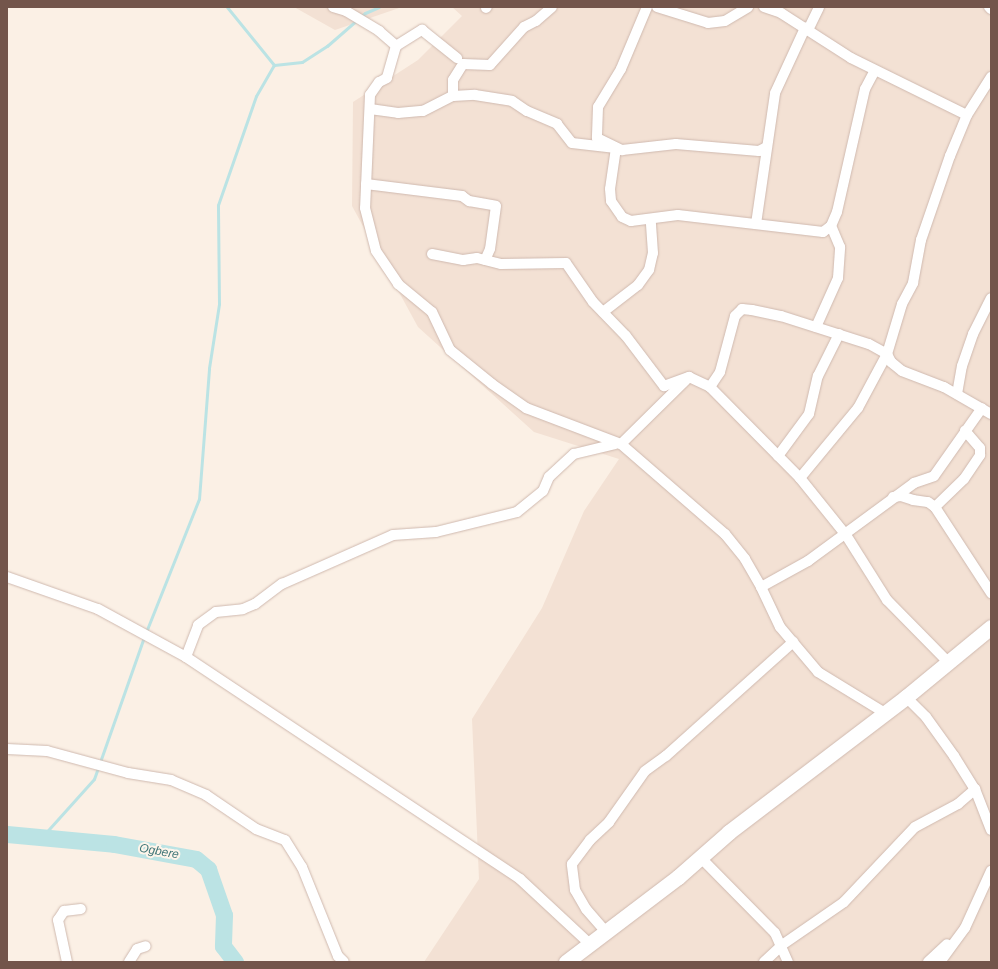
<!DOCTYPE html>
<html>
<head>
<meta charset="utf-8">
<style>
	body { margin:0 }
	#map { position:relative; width:998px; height:969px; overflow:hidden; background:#fbf0e5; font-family:Arial,sans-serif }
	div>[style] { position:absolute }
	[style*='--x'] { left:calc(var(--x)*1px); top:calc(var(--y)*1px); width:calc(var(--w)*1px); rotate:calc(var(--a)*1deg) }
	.residential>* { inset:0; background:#f3e1d4 }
	.stream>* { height:3px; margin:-1.5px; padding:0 1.5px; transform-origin:1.5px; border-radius:1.5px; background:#bbe3e4 }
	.river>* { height:17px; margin:-8.5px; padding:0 8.5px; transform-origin:8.5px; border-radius:8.5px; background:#bbe3e4 }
	.roads { filter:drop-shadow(0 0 1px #cfb9af) drop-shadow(0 0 1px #cfb9af) }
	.street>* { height:10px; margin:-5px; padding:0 5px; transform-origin:5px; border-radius:5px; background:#fff }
	.secondary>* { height:15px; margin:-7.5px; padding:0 7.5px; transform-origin:7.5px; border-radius:7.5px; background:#fff }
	span { translate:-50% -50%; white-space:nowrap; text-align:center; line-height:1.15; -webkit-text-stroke:4px #fef5eb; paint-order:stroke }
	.water-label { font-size:12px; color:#407678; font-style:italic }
	.frame { position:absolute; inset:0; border:8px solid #73554b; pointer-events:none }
</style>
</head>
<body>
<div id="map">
	<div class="residential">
		<i style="clip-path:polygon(294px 7px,402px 7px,335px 30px)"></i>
		<i style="clip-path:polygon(452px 7px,991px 7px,991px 962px,424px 962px,479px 879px,472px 719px,542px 608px,584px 511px,619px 459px,534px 432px,418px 327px,352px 206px,353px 102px,418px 60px,462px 16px)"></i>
	</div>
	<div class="stream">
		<i style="--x:227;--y:7;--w:75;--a:51"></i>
		<i style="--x:274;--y:65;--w:28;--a:-6"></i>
		<i style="--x:302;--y:62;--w:30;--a:-33"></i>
		<i style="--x:327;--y:46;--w:50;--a:-41"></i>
		<i style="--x:365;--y:13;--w:15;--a:-23"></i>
		<i style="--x:146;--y:632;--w:143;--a:-68.3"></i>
		<i style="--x:199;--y:499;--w:131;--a:-85.6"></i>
		<i style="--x:209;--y:368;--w:65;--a:-81.1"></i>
		<i style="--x:219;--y:304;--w:99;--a:-90.6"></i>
		<i style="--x:218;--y:205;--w:115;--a:-70.8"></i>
		<i style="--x:256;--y:96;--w:36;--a:-60"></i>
		<i style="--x:41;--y:838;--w:79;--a:-48.1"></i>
		<i style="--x:94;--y:779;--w:151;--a:-70.6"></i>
	</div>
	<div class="river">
		<i style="--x:7;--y:834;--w:107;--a:5.3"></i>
		<i style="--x:114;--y:844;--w:83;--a:10.4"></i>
		<i style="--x:196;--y:859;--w:16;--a:40"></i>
		<i style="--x:208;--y:869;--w:49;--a:70.8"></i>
		<i style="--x:224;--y:915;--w:31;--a:92"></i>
		<i style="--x:223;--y:946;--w:20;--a:53"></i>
	</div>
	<div class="roads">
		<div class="street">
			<i style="--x:333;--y:7;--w:14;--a:17"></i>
			<i style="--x:346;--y:11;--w:39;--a:31"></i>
			<i style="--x:379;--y:31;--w:23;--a:41"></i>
			<i style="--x:396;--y:46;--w:31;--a:-32"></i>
			<i style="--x:422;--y:30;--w:45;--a:38.7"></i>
			<i style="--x:647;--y:7;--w:67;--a:112.8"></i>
			<i style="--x:621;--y:69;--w:44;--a:121.2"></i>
			<i style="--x:598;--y:107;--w:31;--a:92"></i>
			<i style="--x:597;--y:138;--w:28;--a:26"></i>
			<i style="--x:622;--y:150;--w:54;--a:-6.3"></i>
			<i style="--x:676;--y:144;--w:83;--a:4.8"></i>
			<i style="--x:759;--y:151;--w:7;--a:-27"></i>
			<i style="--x:657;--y:7;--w:53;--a:17.4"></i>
			<i style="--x:708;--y:23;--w:17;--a:-7"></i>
			<i style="--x:725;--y:21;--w:27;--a:-31"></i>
			<i style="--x:764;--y:7;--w:18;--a:19"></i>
			<i style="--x:781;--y:13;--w:83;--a:32.7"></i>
			<i style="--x:851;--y:58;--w:129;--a:26.2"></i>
			<i style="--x:989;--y:7;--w:3;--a:45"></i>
			<i style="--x:486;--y:8;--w:1;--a:-45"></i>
			<i style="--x:808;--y:30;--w:25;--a:-64"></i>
			<i style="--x:396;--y:46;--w:33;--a:106"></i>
			<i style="--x:387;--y:78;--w:9;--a:153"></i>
			<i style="--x:379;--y:82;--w:16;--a:125"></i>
			<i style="--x:370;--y:95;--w:113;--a:92.5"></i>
			<i style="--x:365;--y:208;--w:44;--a:75.7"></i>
			<i style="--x:376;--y:251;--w:40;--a:56"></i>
			<i style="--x:398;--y:284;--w:44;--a:39.5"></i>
			<i style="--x:432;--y:312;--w:42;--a:64.7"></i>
			<i style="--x:450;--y:350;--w:54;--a:39"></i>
			<i style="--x:492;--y:384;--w:42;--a:35.2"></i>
			<i style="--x:526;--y:408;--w:102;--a:20.8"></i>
			<i style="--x:621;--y:444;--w:138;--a:40.9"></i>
			<i style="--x:725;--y:534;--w:32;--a:51"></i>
			<i style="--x:745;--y:559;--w:32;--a:60"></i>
			<i style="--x:761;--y:587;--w:44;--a:64.6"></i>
			<i style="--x:780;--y:627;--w:59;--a:49.8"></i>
			<i style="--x:818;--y:672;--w:79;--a:31.5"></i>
			<i style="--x:453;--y:96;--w:16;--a:-90"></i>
			<i style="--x:453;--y:80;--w:19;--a:-58"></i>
			<i style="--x:463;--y:64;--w:27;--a:2"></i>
			<i style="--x:490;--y:65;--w:51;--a:-48.2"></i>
			<i style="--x:524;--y:27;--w:13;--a:-27"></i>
			<i style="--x:536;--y:21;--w:21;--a:-41"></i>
			<i style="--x:370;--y:109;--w:28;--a:8"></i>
			<i style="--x:398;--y:113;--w:25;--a:-5"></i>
			<i style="--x:423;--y:111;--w:34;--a:-27"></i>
			<i style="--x:453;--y:96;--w:22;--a:-3"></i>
			<i style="--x:475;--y:95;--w:37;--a:9"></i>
			<i style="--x:512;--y:101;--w:18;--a:34"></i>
			<i style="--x:527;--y:111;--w:33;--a:23"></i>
			<i style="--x:557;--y:124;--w:24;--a:52"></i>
			<i style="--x:572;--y:143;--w:44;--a:6.5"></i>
			<i style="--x:616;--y:148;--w:41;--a:98.3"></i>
			<i style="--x:610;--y:189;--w:12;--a:85"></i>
			<i style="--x:611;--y:201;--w:19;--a:55"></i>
			<i style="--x:622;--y:217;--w:10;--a:24"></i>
			<i style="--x:631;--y:221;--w:47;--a:-7.3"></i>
			<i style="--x:678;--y:215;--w:146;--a:6.7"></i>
			<i style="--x:823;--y:232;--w:10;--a:-37"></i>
			<i style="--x:831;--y:226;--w:15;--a:-67"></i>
			<i style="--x:837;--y:212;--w:126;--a:-77.2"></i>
			<i style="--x:865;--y:89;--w:21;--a:-62"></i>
			<i style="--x:366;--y:184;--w:97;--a:7.1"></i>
			<i style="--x:462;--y:196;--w:9;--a:36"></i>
			<i style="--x:469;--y:201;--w:27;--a:10"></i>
			<i style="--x:496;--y:206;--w:43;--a:97.9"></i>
			<i style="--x:490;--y:249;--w:12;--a:114"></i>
			<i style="--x:756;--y:224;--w:132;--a:-81.7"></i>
			<i style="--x:775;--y:93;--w:72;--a:-65.2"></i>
			<i style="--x:432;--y:254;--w:32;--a:11"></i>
			<i style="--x:463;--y:260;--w:14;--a:-8"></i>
			<i style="--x:477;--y:258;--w:25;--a:14"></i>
			<i style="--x:501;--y:264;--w:65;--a:-0.9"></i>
			<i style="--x:566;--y:263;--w:47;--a:55.3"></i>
			<i style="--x:593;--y:302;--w:47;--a:45.9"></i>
			<i style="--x:626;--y:336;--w:63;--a:52.8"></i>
			<i style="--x:664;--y:386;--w:27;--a:-20"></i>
			<i style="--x:689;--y:377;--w:23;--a:25"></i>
			<i style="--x:710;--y:387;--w:128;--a:45.3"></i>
			<i style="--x:800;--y:478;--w:73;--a:51.1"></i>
			<i style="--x:846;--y:535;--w:77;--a:57.8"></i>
			<i style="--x:887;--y:600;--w:87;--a:45.5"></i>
			<i style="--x:603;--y:312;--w:44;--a:-37.6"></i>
			<i style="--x:638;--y:285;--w:19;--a:-54"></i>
			<i style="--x:649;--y:270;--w:17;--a:-77"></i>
			<i style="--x:653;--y:253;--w:32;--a:-94"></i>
			<i style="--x:816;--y:327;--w:54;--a:-65.8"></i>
			<i style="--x:838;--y:278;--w:31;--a:-86"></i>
			<i style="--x:840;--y:247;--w:23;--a:-113"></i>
			<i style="--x:710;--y:387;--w:18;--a:-56"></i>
			<i style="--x:720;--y:372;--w:58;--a:-75"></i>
			<i style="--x:735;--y:316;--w:10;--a:-45"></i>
			<i style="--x:742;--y:309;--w:10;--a:6"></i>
			<i style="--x:752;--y:310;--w:30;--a:12"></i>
			<i style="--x:781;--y:316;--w:92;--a:17.7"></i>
			<i style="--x:869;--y:344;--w:21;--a:29"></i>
			<i style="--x:887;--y:354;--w:9;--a:63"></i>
			<i style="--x:891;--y:362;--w:14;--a:39"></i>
			<i style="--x:902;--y:371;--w:45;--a:20.9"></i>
			<i style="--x:944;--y:387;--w:54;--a:29.9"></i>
			<i style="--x:957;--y:394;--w:28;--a:-80"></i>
			<i style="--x:962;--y:366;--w:34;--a:-71"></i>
			<i style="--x:973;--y:334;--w:40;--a:-63.4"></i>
			<i style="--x:621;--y:444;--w:91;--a:-44.6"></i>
			<i style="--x:778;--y:456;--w:52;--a:-53.6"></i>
			<i style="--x:809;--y:414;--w:39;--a:-77"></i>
			<i style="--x:818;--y:376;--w:47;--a:-63.4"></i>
			<i style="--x:800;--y:478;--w:91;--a:-50.4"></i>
			<i style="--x:858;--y:408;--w:61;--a:-61.8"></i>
			<i style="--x:887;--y:354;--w:52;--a:-73.3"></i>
			<i style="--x:902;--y:304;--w:24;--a:-62"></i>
			<i style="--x:913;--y:283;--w:44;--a:-79.5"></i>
			<i style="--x:921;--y:240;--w:89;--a:-71"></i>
			<i style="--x:950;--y:156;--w:44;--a:-67.5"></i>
			<i style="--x:967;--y:115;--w:45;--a:-57.7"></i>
			<i style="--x:893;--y:497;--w:8;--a:-7"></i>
			<i style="--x:901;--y:496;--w:13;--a:18"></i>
			<i style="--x:913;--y:500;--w:15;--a:8"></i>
			<i style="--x:928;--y:502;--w:9;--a:36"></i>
			<i style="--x:935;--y:507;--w:103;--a:56.9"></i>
			<i style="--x:935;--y:507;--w:40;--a:-44"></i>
			<i style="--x:964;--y:479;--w:29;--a:-56"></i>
			<i style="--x:980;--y:455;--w:7;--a:-90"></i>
			<i style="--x:980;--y:448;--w:23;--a:-131"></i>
			<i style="--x:7;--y:577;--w:96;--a:19.4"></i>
			<i style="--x:98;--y:609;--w:100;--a:28.6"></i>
			<i style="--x:186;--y:657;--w:401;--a:33.6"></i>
			<i style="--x:520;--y:879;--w:96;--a:42.9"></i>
			<i style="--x:761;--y:587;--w:54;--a:-29"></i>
			<i style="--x:808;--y:561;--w:132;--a:-36.3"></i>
			<i style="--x:914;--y:483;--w:21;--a:-19"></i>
			<i style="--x:934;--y:476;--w:83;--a:-54.8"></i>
			<i style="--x:186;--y:657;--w:34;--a:-69"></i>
			<i style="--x:198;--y:625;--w:22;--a:-36"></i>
			<i style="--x:216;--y:612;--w:27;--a:-6"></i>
			<i style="--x:243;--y:609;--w:13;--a:-23"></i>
			<i style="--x:255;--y:604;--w:34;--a:-37"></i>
			<i style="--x:282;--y:584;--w:121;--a:-23.8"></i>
			<i style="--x:393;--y:535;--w:43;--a:-4"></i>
			<i style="--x:436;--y:532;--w:83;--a:-13.9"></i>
			<i style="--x:517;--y:512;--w:33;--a:-39"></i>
			<i style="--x:543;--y:491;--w:15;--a:-67"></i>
			<i style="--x:549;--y:477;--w:34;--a:-43"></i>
			<i style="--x:574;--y:454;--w:42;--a:-13.7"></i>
			<i style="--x:906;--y:697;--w:28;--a:45"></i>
			<i style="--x:926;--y:717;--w:48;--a:54.3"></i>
			<i style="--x:954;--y:756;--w:39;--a:58"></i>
			<i style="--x:975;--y:789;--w:44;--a:68.7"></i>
			<i style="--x:7;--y:749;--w:40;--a:2.9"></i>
			<i style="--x:47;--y:751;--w:84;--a:15.2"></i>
			<i style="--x:128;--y:773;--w:44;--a:9.2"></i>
			<i style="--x:171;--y:780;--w:38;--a:23"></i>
			<i style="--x:206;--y:795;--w:60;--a:34.2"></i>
			<i style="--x:256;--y:829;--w:31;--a:21"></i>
			<i style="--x:285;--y:840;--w:32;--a:58"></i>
			<i style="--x:302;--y:867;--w:96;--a:68"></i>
			<i style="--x:338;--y:956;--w:8;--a:45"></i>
			<i style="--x:701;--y:858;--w:105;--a:45.4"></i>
			<i style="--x:775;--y:933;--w:32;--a:66"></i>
			<i style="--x:606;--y:932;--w:30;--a:-131"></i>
			<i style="--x:586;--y:909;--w:22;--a:-120"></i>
			<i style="--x:575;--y:890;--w:26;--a:-97"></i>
			<i style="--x:572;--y:864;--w:30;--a:-53"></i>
			<i style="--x:590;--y:840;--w:26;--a:-43"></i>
			<i style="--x:609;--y:822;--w:62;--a:-54.8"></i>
			<i style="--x:645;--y:771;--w:26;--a:-36"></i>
			<i style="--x:666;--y:756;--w:171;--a:-41.9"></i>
			<i style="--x:67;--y:962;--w:43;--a:-102.1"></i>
			<i style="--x:58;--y:920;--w:11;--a:-56"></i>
			<i style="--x:64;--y:911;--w:17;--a:-7"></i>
			<i style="--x:129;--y:962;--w:15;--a:-58"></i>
			<i style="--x:137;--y:949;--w:9;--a:-18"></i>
			<i style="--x:764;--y:962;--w:25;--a:-43"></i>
			<i style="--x:782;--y:945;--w:75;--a:-34.7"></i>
			<i style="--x:844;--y:902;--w:103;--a:-46.6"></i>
			<i style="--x:915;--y:827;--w:49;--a:-28.1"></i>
			<i style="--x:958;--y:804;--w:23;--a:-41"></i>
			<i style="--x:928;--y:962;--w:26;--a:-43"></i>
			<i style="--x:940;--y:962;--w:42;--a:-53.7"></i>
			<i style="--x:965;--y:928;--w:63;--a:-65.5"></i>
		</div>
		<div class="secondary">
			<i style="--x:566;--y:962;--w:141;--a:-37.2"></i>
			<i style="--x:678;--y:877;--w:68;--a:-41.4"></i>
			<i style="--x:729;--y:832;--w:223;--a:-37.3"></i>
			<i style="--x:906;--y:697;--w:110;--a:-39.5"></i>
		</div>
	</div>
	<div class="water-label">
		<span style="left:159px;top:852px;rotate:10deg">Ogbere</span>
	</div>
	<div class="frame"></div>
</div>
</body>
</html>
